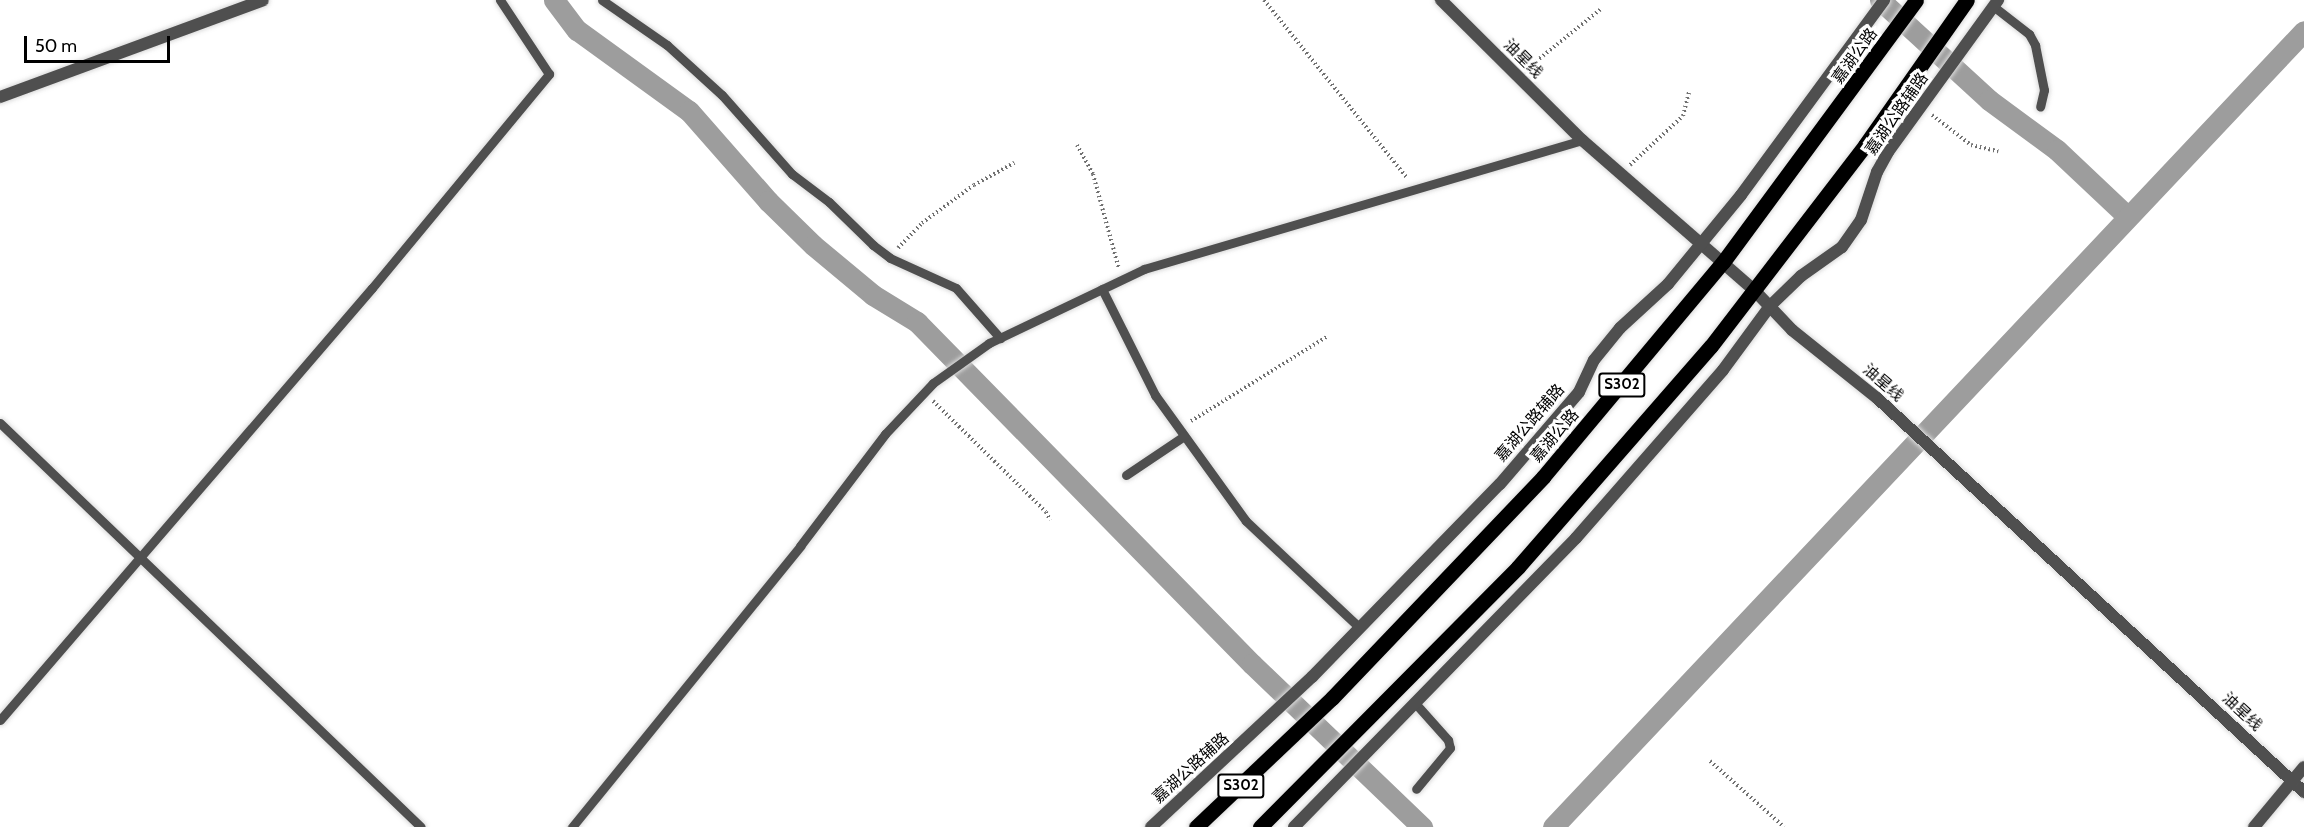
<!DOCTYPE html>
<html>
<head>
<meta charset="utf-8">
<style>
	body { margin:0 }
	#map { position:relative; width:2304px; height:827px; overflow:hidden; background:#fff; font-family:Cabin,"Noto Sans SC",sans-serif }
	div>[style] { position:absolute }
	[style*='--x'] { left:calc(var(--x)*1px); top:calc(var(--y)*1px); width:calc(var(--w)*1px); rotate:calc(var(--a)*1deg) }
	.canal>* { height:21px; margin:-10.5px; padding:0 10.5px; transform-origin:10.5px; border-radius:10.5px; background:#9d9d9d }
	.path>* { height:4px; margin-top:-2px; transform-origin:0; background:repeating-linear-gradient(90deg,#717171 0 1.5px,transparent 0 4.5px) }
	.roads { filter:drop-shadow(0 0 2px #dbdbdb) drop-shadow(0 0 2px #dbdbdb) }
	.service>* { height:9px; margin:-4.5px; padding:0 4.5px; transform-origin:4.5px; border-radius:4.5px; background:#4f4f4f }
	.minor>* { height:12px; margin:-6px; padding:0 6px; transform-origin:6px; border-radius:6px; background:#4f4f4f }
	.primary>* { height:15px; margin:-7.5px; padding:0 7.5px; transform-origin:7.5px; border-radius:7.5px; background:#000 }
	span { translate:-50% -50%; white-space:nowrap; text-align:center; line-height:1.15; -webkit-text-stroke:6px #fff; paint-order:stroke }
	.shield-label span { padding:2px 4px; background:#fff; border:2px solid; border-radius:4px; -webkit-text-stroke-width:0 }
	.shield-label { font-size:15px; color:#000; font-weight:700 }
	.street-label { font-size:16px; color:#000 }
	.scale { position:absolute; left:24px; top:36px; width:146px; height:27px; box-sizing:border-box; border:3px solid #000; border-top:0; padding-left:8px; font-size:18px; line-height:21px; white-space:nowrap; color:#000; -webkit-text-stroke:4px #fff; paint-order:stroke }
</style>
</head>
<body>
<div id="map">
	<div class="canal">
		<i style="--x:554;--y:0;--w:38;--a:53"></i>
		<i style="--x:577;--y:30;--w:138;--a:35.9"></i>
		<i style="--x:689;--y:111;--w:120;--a:48.7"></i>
		<i style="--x:768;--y:201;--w:63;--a:44.4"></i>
		<i style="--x:813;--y:245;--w:78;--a:39.8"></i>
		<i style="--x:873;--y:295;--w:52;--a:31.5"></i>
		<i style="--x:917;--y:322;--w:479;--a:45.6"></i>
		<i style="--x:1252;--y:664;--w:236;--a:43.8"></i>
		<i style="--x:1880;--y:0;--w:148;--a:42.5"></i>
		<i style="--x:1989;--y:100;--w:84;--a:36.3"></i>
		<i style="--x:2057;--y:150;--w:96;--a:43.3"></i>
		<i style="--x:1553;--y:827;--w:1094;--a:-46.67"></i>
	</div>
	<div class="path">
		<i style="--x:1264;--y:0;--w:228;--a:51.2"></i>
		<i style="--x:1529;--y:67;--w:92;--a:-38.9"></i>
		<i style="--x:1932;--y:115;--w:49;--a:37.6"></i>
		<i style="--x:1971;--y:145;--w:28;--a:13"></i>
		<i style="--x:1077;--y:145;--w:33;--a:61"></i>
		<i style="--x:1093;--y:174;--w:98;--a:74.7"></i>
		<i style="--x:1630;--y:165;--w:72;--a:-42.8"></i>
		<i style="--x:1683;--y:116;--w:25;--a:-76"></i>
		<i style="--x:898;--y:248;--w:35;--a:-46"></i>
		<i style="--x:922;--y:223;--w:64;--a:-36.2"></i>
		<i style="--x:974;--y:185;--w:46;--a:-28.8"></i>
		<i style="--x:933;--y:401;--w:158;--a:44.5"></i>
		<i style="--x:1046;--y:512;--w:9;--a:63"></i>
		<i style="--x:1191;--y:421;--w:161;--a:-31.8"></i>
		<i style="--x:1710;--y:761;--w:99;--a:41.7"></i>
	</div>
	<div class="roads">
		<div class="service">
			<i style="--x:602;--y:0;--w:79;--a:34.7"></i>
			<i style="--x:667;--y:45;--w:74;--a:42.3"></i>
			<i style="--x:722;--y:95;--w:106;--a:48.5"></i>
			<i style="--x:792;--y:174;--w:46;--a:37.1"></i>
			<i style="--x:829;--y:202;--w:62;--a:44.3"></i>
			<i style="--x:873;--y:245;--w:21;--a:37"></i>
			<i style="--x:890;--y:258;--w:72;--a:24.4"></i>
			<i style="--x:956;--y:288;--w:67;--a:48.7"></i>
			<i style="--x:1993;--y:6;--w:46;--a:37.9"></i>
			<i style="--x:2029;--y:34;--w:13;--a:61"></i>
			<i style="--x:2035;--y:45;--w:46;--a:78.7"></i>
			<i style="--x:2044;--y:90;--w:17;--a:103"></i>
			<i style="--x:1102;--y:289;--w:119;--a:63.4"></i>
			<i style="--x:1155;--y:395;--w:155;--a:54.2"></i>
			<i style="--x:1246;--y:521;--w:156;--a:43.2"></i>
			<i style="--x:0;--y:423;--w:583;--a:43.82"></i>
			<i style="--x:1126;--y:475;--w:70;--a:-33.9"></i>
			<i style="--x:1415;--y:703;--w:50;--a:48.3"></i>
			<i style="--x:1448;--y:740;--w:8;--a:76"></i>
			<i style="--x:1450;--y:748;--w:53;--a:129.7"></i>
			<i style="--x:0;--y:720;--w:570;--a:-49.27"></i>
			<i style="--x:372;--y:288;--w:278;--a:-50.4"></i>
			<i style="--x:549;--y:74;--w:89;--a:-123.5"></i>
			<i style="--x:572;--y:827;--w:362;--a:-50.9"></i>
			<i style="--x:800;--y:546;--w:141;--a:-52.8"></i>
			<i style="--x:885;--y:434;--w:70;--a:-46.7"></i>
			<i style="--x:933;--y:383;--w:69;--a:-35.5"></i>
			<i style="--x:989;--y:343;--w:172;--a:-25.5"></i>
			<i style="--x:1144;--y:269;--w:457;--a:-16.4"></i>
		</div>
		<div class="minor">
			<i style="--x:1441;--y:0;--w:199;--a:44.8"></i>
			<i style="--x:1582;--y:140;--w:230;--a:41.1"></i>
			<i style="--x:1755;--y:291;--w:54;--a:46.5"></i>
			<i style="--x:1792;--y:330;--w:109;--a:38.7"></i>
			<i style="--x:1877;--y:398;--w:581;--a:42.7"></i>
			<i style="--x:0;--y:97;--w:280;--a:-20.2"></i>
			<i style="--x:1151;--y:827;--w:220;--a:-43"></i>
			<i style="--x:1312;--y:677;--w:269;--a:-45.8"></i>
			<i style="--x:1500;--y:484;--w:121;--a:-49.3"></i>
			<i style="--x:1579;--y:392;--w:35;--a:-65"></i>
			<i style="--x:1594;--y:360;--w:41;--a:-50.9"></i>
			<i style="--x:1620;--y:328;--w:65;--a:-42.5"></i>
			<i style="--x:1668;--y:284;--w:115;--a:-50.6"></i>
			<i style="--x:1741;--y:195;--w:242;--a:-53.7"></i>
			<i style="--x:1294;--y:827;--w:404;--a:-45.7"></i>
			<i style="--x:1576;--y:538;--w:223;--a:-48.8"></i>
			<i style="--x:1723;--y:370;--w:79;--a:-53.7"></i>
			<i style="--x:1770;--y:306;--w:43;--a:-44.1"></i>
			<i style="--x:1801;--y:276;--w:50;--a:-35.3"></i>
			<i style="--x:1842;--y:247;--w:33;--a:-55"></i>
			<i style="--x:1861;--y:220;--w:51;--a:-71.6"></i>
			<i style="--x:1877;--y:172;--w:23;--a:-61"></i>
			<i style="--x:1888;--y:152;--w:188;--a:-54.1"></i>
			<i style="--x:2254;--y:827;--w:78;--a:-50.2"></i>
		</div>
		<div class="primary">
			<i style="--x:1196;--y:827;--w:187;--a:-43.5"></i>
			<i style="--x:1332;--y:698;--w:306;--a:-46.3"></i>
			<i style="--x:1543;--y:477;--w:280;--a:-50.1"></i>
			<i style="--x:1723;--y:262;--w:325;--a:-53.6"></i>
			<i style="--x:1260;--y:827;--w:366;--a:-45.2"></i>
			<i style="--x:1518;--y:567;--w:293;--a:-48.9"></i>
			<i style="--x:1711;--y:346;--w:253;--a:-52.5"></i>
			<i style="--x:1865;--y:145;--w:177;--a:-54.9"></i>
		</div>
	</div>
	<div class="shield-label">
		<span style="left:1622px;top:385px">S302</span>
		<span style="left:1241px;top:786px">S302</span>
	</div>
	<div class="street-label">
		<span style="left:1855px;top:56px;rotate:-54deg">嘉湖公路</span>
		<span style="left:1523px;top:59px;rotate:45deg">油星线</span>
		<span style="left:1897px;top:114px;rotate:-55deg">嘉湖公路辅路</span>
		<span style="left:1883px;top:383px;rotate:41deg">油星线</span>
		<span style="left:1530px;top:423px;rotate:-49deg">嘉湖公路辅路</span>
		<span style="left:1555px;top:436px;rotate:-49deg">嘉湖公路</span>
		<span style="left:2242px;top:712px;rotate:43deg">油星线</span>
		<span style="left:1191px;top:768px;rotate:-42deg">嘉湖公路辅路</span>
	</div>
	<div class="scale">50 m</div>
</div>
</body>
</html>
